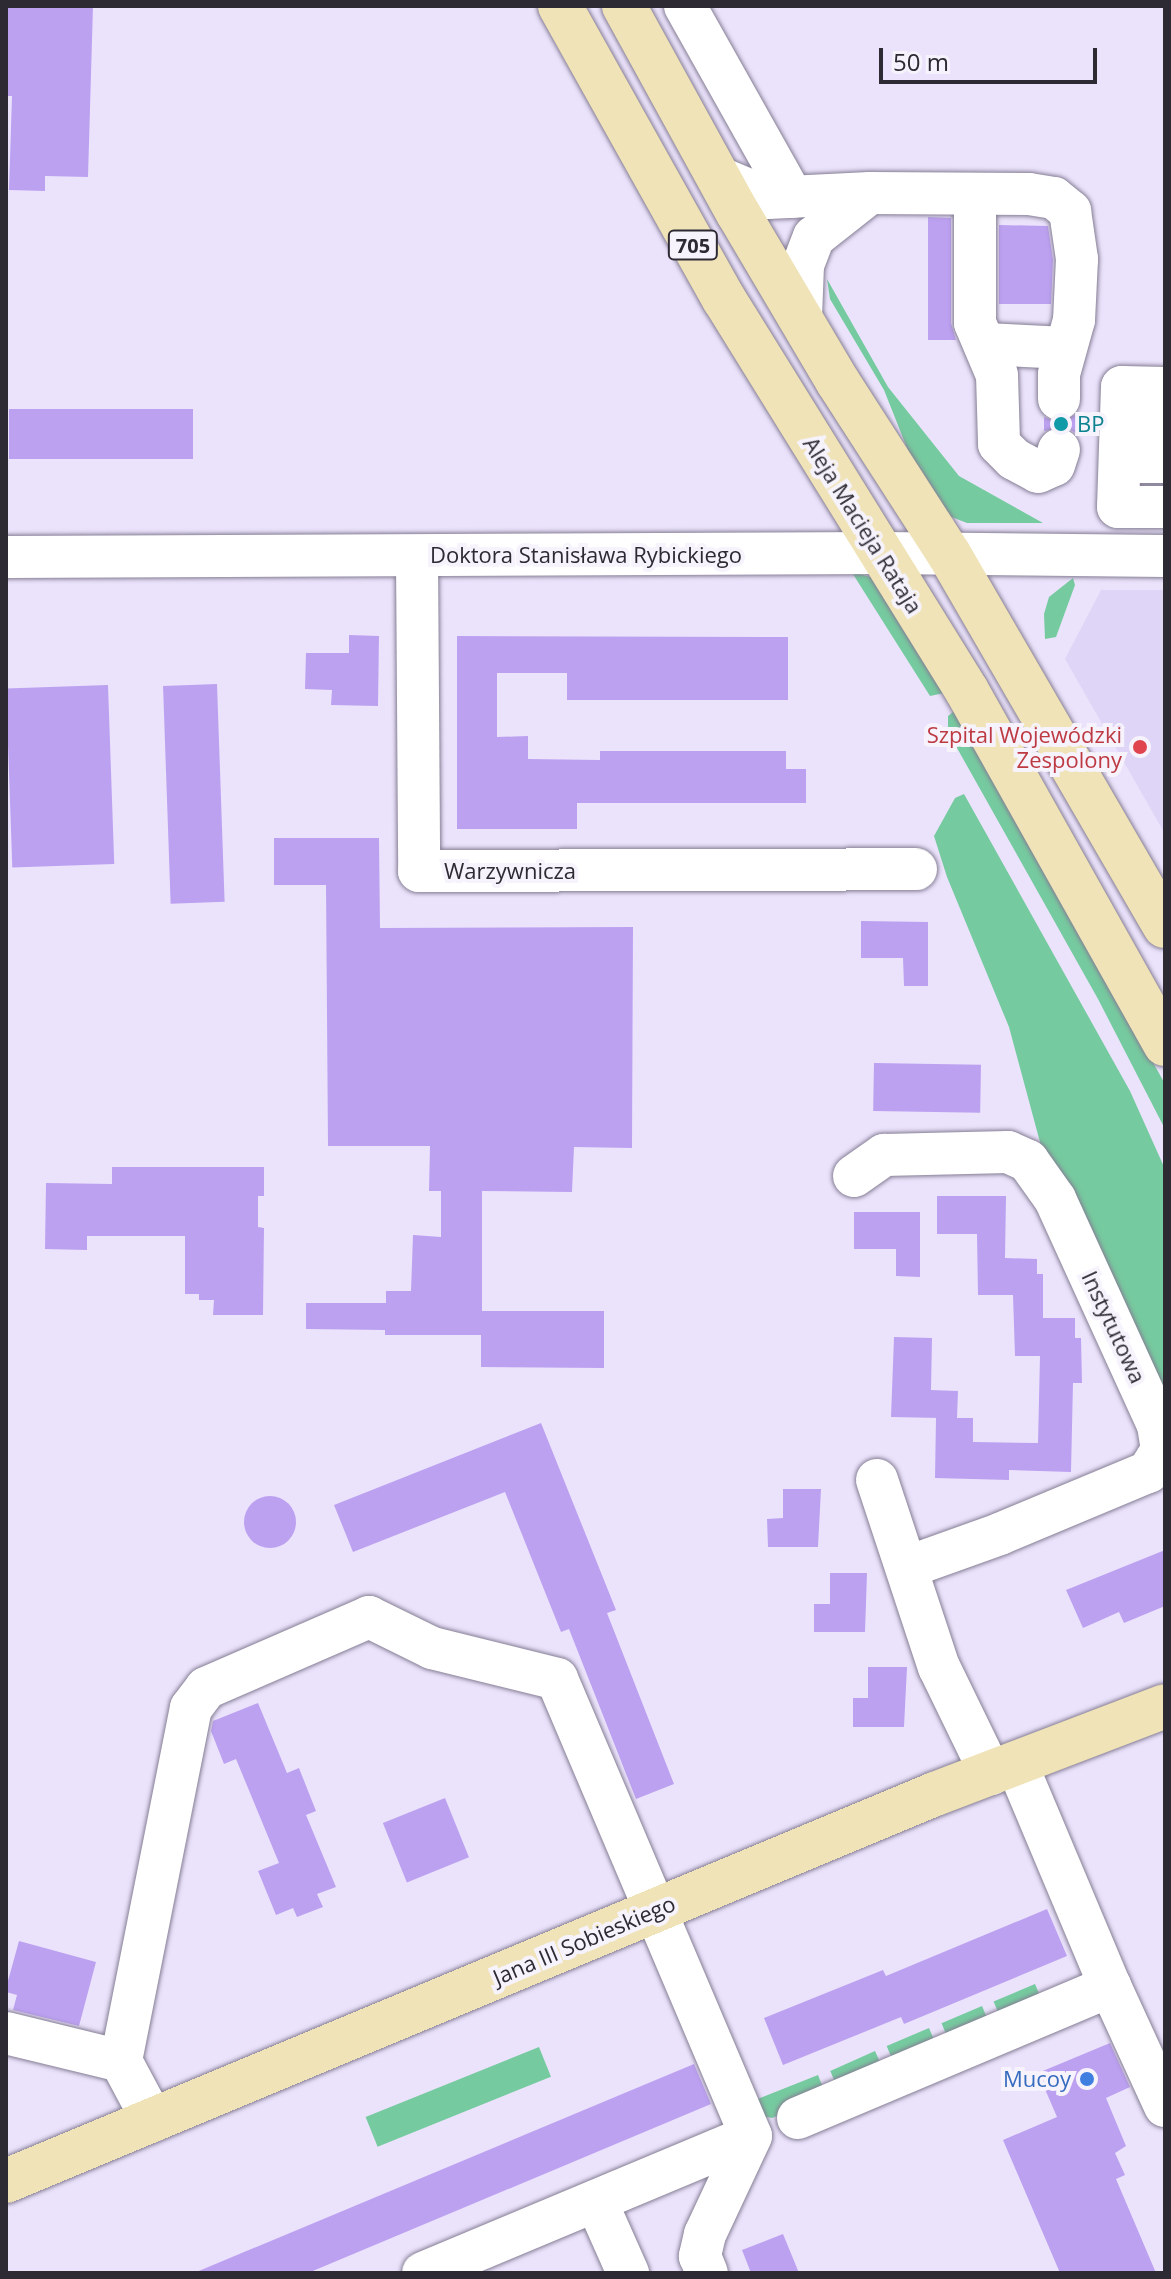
<!DOCTYPE html>
<html>
<head>
<meta charset="utf-8">
<style>
	body { margin:0 }
	#map { position:relative; width:1171px; height:2279px; overflow:hidden; background:#ebe3fc; font-family:"Open Sans",sans-serif }
	div>[style] { position:absolute }
	[style*='--x'] { left:calc(var(--x)*1px); top:calc(var(--y)*1px); width:calc(var(--w)*1px); rotate:calc(var(--a)*1deg) }
	.built>* { inset:0; background:#dfd5f6 }
	.green>* { inset:0; background:#76ca9f; transform-origin:0 0 }
	.building>* { inset:0; background:#bca1f1; transform-origin:0 0 }
	.round { border-radius:50% }
	.roads { filter:drop-shadow(0 0 2px #857e94) drop-shadow(0 0 2px #857e94) }
	.minor>* { height:42px; margin:-21px; padding:0 21px; transform-origin:21px; border-radius:21px; background:#fff }
	.major>* { height:44px; margin:-22px; padding:0 22px; transform-origin:22px; border-radius:22px; background:#f0e3b8 }
	.dots>* { width:22px; height:22px; translate:-50% -50%; box-sizing:border-box; border:4px solid #f6f3fd; border-radius:50% }
	span { translate:-50% -50%; white-space:nowrap; text-align:center; line-height:1.15; -webkit-text-stroke:8px #f6f3fd; paint-order:stroke }
	.shield-label span { padding:2px 6px; background:#f6f3fd; border:2px solid; border-radius:6px; -webkit-text-stroke-width:0 }
	.shield-label { font-size:20px; color:#2d2a34; font-weight:700 }
	.culture-label { font-size:22px; color:#0d838f }
	.left { translate:0 -50%; text-align:left }
	.street-label { font-size:22px; color:#2d2a34 }
	.health-label { font-size:22px; color:#be3a42 }
	.right { translate:-100% -50%; text-align:right }
	.shop-label { font-size:22px; color:#366cbe }
	.frame { position:absolute; inset:0; border:8px solid #2d2a34; pointer-events:none }
	.scale { position:absolute; left:879px; top:48px; width:218px; height:36px; box-sizing:border-box; border:4px solid #2d2a34; border-top:0; padding-left:10px; font-size:24px; line-height:28px; white-space:nowrap; color:#2d2a34; -webkit-text-stroke:6px #f6f3fd; paint-order:stroke }
</style>
</head>
<body>
<div id="map">
	<div class="built">
		<i style="clip-path:polygon(1101px 590px,1165px 590px,1165px 834px,1065px 659px)"></i>
	</div>
	<div class="green">
		<i style="clip-path:polygon(827px 279px,888px 387px,959px 476px,1043px 523px,967px 523px,949px 516px,911px 458px,884px 390px,830px 299px)"></i>
		<i style="clip-path:polygon(851px 571px,873px 578px,949px 692px,930px 696px)"></i>
		<i style="clip-path:polygon(1073px 578px,1075px 585px,1056px 637px,1045px 639px,1044px 614px,1049px 597px)"></i>
		<i style="clip-path:polygon(957px 709px,1165px 1084px,1165px 1129px,1098px 999px,948px 732px,948px 716px)"></i>
		<i style="clip-path:polygon(964px 794px,1130px 1091px,1165px 1169px,1165px 1414px,1044px 1157px,1009px 1027px,947px 877px,934px 836px,955px 798px)"></i>
		<i style="left:1035px;top:1984px;width:23px;height:45px;rotate:67deg"></i>
		<i style="left:982px;top:2006px;width:23px;height:44px;rotate:67deg"></i>
		<i style="left:929px;top:2028px;width:23px;height:46px;rotate:67deg"></i>
		<i style="left:539px;top:2047px;width:32px;height:187px;rotate:68deg"></i>
		<i style="left:875px;top:2051px;width:22px;height:49px;rotate:66deg"></i>
		<i style="clip-path:polygon(818px 2075px,826px 2095px,772px 2118px,762px 2116px,755px 2100px)"></i>
	</div>
	<div class="building">
		<i style="clip-path:polygon(6px 6px,93px 6px,88px 177px,45px 176px,45px 191px,9px 190px,12px 96px,6px 96px)"></i>
		<i style="clip-path:polygon(928px 217px,951px 218px,951px 323px,956px 340px,928px 340px)"></i>
		<i style="clip-path:polygon(999px 225px,1048px 226px,1053px 260px,1051px 304px,999px 304px)"></i>
		<i style="left:9px;top:409px;width:184px;height:50px"></i>
		<i style="clip-path:polygon(1077px 414px,1077px 434px,1066px 427px,1044px 431px,1044px 417px,1060px 423px)"></i>
		<i style="clip-path:polygon(349px 635px,379px 636px,378px 706px,331px 705px,332px 690px,305px 689px,306px 653px,349px 653px)"></i>
		<i style="clip-path:polygon(457px 636px,788px 637px,788px 700px,567px 700px,567px 673px,497px 673px,497px 737px,528px 736px,528px 759px,600px 760px,600px 751px,786px 751px,786px 769px,806px 769px,806px 803px,577px 803px,577px 829px,457px 829px)"></i>
		<i style="left:217px;top:684px;width:218px;height:54px;rotate:88deg"></i>
		<i style="left:108px;top:685px;width:179px;height:102px;rotate:88deg"></i>
		<i style="clip-path:polygon(274px 838px,379px 838px,380px 928px,633px 927px,632px 1148px,574px 1147px,572px 1192px,482px 1191px,482px 1311px,604px 1311px,604px 1368px,481px 1367px,481px 1335px,385px 1335px,385px 1330px,306px 1329px,306px 1303px,386px 1303px,386px 1291px,411px 1291px,413px 1235px,441px 1237px,441px 1191px,429px 1191px,430px 1146px,328px 1146px,326px 885px,274px 885px)"></i>
		<i style="clip-path:polygon(861px 921px,928px 922px,928px 986px,904px 986px,903px 958px,861px 958px)"></i>
		<i style="left:874px;top:1063px;width:107px;height:48px;rotate:1deg"></i>
		<i style="clip-path:polygon(112px 1167px,264px 1167px,264px 1196px,258px 1196px,258px 1227px,264px 1228px,263px 1315px,213px 1315px,214px 1300px,199px 1300px,199px 1294px,185px 1294px,185px 1236px,87px 1236px,87px 1250px,45px 1249px,46px 1183px,112px 1184px)"></i>
		<i style="clip-path:polygon(937px 1196px,1006px 1196px,1005px 1258px,1037px 1259px,1037px 1274px,1043px 1274px,1043px 1318px,1075px 1318px,1075px 1338px,1081px 1338px,1082px 1383px,1073px 1383px,1071px 1472px,1009px 1470px,1009px 1480px,935px 1478px,936px 1418px,940px 1418px,891px 1417px,894px 1337px,932px 1338px,931px 1390px,958px 1391px,957px 1418px,973px 1418px,973px 1442px,1038px 1443px,1040px 1356px,1015px 1356px,1013px 1295px,978px 1295px,977px 1234px,937px 1234px)"></i>
		<i style="clip-path:polygon(854px 1212px,920px 1212px,920px 1277px,896px 1276px,896px 1249px,854px 1249px)"></i>
		<i style="clip-path:polygon(541px 1423px,616px 1610px,607px 1613px,674px 1784px,636px 1799px,569px 1629px,561px 1632px,505px 1492px,353px 1552px,334px 1505px)"></i>
		<i style="clip-path:polygon(783px 1489px,821px 1489px,818px 1547px,768px 1547px,767px 1519px,783px 1518px)"></i>
		<i class="round" style="left:244px;top:1496px;width:52px;height:52px"></i>
		<i style="clip-path:polygon(1165px 1550px,1165px 1606px,1124px 1623px,1119px 1612px,1083px 1628px,1066px 1590px)"></i>
		<i style="clip-path:polygon(830px 1573px,867px 1573px,865px 1632px,814px 1632px,814px 1604px,830px 1604px)"></i>
		<i style="clip-path:polygon(868px 1667px,907px 1667px,904px 1727px,853px 1727px,853px 1698px,868px 1698px)"></i>
		<i style="clip-path:polygon(258px 1703px,287px 1773px,299px 1768px,316px 1811px,306px 1815px,336px 1887px,317px 1894px,323px 1907px,297px 1917px,293px 1908px,276px 1915px,258px 1871px,279px 1863px,236px 1759px,224px 1764px,211px 1731px,213px 1721px)"></i>
		<i style="left:445px;top:1798px;width:64px;height:67px;rotate:68deg"></i>
		<i style="clip-path:polygon(1047px 1909px,1067px 1956px,904px 2024px,901px 2017px,783px 2065px,764px 2018px,883px 1970px,886px 1976px)"></i>
		<i style="clip-path:polygon(19px 1941px,96px 1962px,79px 2026px,13px 2010px,17px 1995px,6px 1992px,6px 1988px)"></i>
		<i style="clip-path:polygon(1110px 2043px,1130px 2087px,1106px 2098px,1126px 2146px,1115px 2153px,1125px 2175px,1116px 2179px,1156px 2273px,1060px 2273px,1003px 2140px,1057px 2117px,1038px 2073px)"></i>
		<i style="clip-path:polygon(694px 2064px,711px 2104px,308px 2273px,194px 2273px)"></i>
		<i style="clip-path:polygon(783px 2234px,799px 2273px,751px 2273px,742px 2250px)"></i>
	</div>
	<div class="roads">
		<div class="minor">
			<i style="--x:685;--y:6;--w:219;--a:60.7"></i>
			<i style="--x:718;--y:177;--w:54;--a:22.8"></i>
			<i style="--x:768;--y:198;--w:102;--a:-2.8"></i>
			<i style="--x:870;--y:193;--w:159;--a:0.4"></i>
			<i style="--x:1029;--y:194;--w:25;--a:9"></i>
			<i style="--x:1054;--y:198;--w:21;--a:39"></i>
			<i style="--x:1070;--y:211;--w:49;--a:81.7"></i>
			<i style="--x:1077;--y:259;--w:61;--a:92.8"></i>
			<i style="--x:1074;--y:320;--w:56;--a:105.5"></i>
			<i style="--x:1059;--y:374;--w:25;--a:90"></i>
			<i style="--x:975;--y:194;--w:129;--a:90"></i>
			<i style="--x:975;--y:323;--w:56;--a:67.1"></i>
			<i style="--x:997;--y:375;--w:69;--a:88.3"></i>
			<i style="--x:999;--y:444;--w:21;--a:45"></i>
			<i style="--x:1014;--y:459;--w:27;--a:28"></i>
			<i style="--x:1038;--y:472;--w:17;--a:-24"></i>
			<i style="--x:1054;--y:465;--w:16;--a:-72"></i>
			<i style="--x:801;--y:317;--w:52;--a:-87.8"></i>
			<i style="--x:803;--y:265;--w:30;--a:-69"></i>
			<i style="--x:814;--y:237;--w:71;--a:-38.2"></i>
			<i style="--x:986;--y:344;--w:79;--a:2.9"></i>
			<i style="--x:1165;--y:388;--w:43;--a:-178.7"></i>
			<i style="--x:1122;--y:387;--w:120;--a:91.9"></i>
			<i style="--x:1118;--y:507;--w:47;--a:0"></i>
			<i style="--x:1121;--y:421;--w:44;--a:0"></i>
			<i style="--x:1120;--y:462;--w:45;--a:0"></i>
			<i style="--x:417;--y:556;--w:315;--a:89.6"></i>
			<i style="--x:419;--y:871;--w:497;--a:-0.2"></i>
			<i style="--x:6;--y:557;--w:876;--a:-0.26"></i>
			<i style="--x:882;--y:553;--w:283;--a:0.6"></i>
			<i style="--x:854;--y:1176;--w:37;--a:-35"></i>
			<i style="--x:884;--y:1155;--w:124;--a:-1.4"></i>
			<i style="--x:1008;--y:1152;--w:22;--a:24"></i>
			<i style="--x:1028;--y:1161;--w:47;--a:54.6"></i>
			<i style="--x:1055;--y:1199;--w:248;--a:65.5"></i>
			<i style="--x:1158;--y:1425;--w:25;--a:81"></i>
			<i style="--x:1162;--y:1450;--w:26;--a:122"></i>
			<i style="--x:1148;--y:1472;--w:160;--a:157.3"></i>
			<i style="--x:1000;--y:1534;--w:98;--a:160.3"></i>
			<i style="--x:877;--y:1480;--w:197;--a:71.7"></i>
			<i style="--x:939;--y:1667;--w:119;--a:64.1"></i>
			<i style="--x:1017;--y:1765;--w:240;--a:67.2"></i>
			<i style="--x:1110;--y:1986;--w:132;--a:65.4"></i>
			<i style="--x:6;--y:2033;--w:118;--a:13.7"></i>
			<i style="--x:798;--y:2118;--w:339;--a:-22.9"></i>
			<i style="--x:153;--y:2121;--w:68;--a:-118.1"></i>
			<i style="--x:121;--y:2061;--w:360;--a:-78.8"></i>
			<i style="--x:191;--y:1708;--w:25;--a:-53"></i>
			<i style="--x:206;--y:1688;--w:178;--a:-23.5"></i>
			<i style="--x:369;--y:1617;--w:70;--a:26.2"></i>
			<i style="--x:432;--y:1648;--w:129;--a:13.9"></i>
			<i style="--x:557;--y:1679;--w:496;--a:67"></i>
			<i style="--x:751;--y:2136;--w:108;--a:115.1"></i>
			<i style="--x:705;--y:2234;--w:23;--a:103"></i>
			<i style="--x:700;--y:2256;--w:18;--a:68"></i>
			<i style="--x:596;--y:2201;--w:79;--a:66"></i>
			<i style="--x:423;--y:2273;--w:355;--a:-22.7"></i>
		</div>
		<div class="major">
			<i style="--x:560;--y:6;--w:336;--a:60.8"></i>
			<i style="--x:724;--y:299;--w:461;--a:58.2"></i>
			<i style="--x:967;--y:691;--w:405;--a:60.7"></i>
			<i style="--x:624;--y:6;--w:236;--a:61.2"></i>
			<i style="--x:738;--y:213;--w:196;--a:59.4"></i>
			<i style="--x:838;--y:382;--w:205;--a:57.2"></i>
			<i style="--x:949;--y:554;--w:430;--a:59.9"></i>
			<i style="--x:6;--y:2181;--w:1006;--a:-22.62"></i>
			<i style="--x:935;--y:1794;--w:246;--a:-20.9"></i>
		</div>
	</div>
	<div class="dots">
		<i style="left:1061px;top:424px;background:#0f9aa8"></i>
		<i style="left:1140px;top:747px;background:#e0444e"></i>
		<i style="left:1087px;top:2079px;background:#3f7fe0"></i>
	</div>
	<div class="shield-label">
		<span style="left:693px;top:245px">705</span>
	</div>
	<div class="culture-label">
		<span class="left" style="left:1077px;top:424px">BP</span>
	</div>
	<div class="street-label">
		<span style="left:863px;top:525px;rotate:58deg">Aleja Macieja Rataja</span>
		<span style="left:586px;top:555px">Doktora Stanisława Rybickiego</span>
		<span style="left:510px;top:871px">Warzywnicza</span>
		<span style="left:1114px;top:1327px;rotate:65deg">Instytutowa</span>
		<span style="left:584px;top:1940px;rotate:-23deg">Jana III Sobieskiego</span>
	</div>
	<div class="health-label">
		<span class="right" style="left:1122px;top:747px">Szpital Wojewódzki<br>Zespolony</span>
	</div>
	<div class="shop-label">
		<span class="right" style="left:1071px;top:2079px">Mucoy</span>
	</div>
	<div class="frame"></div>
	<div class="scale">50 m</div>
</div>
</body>
</html>
